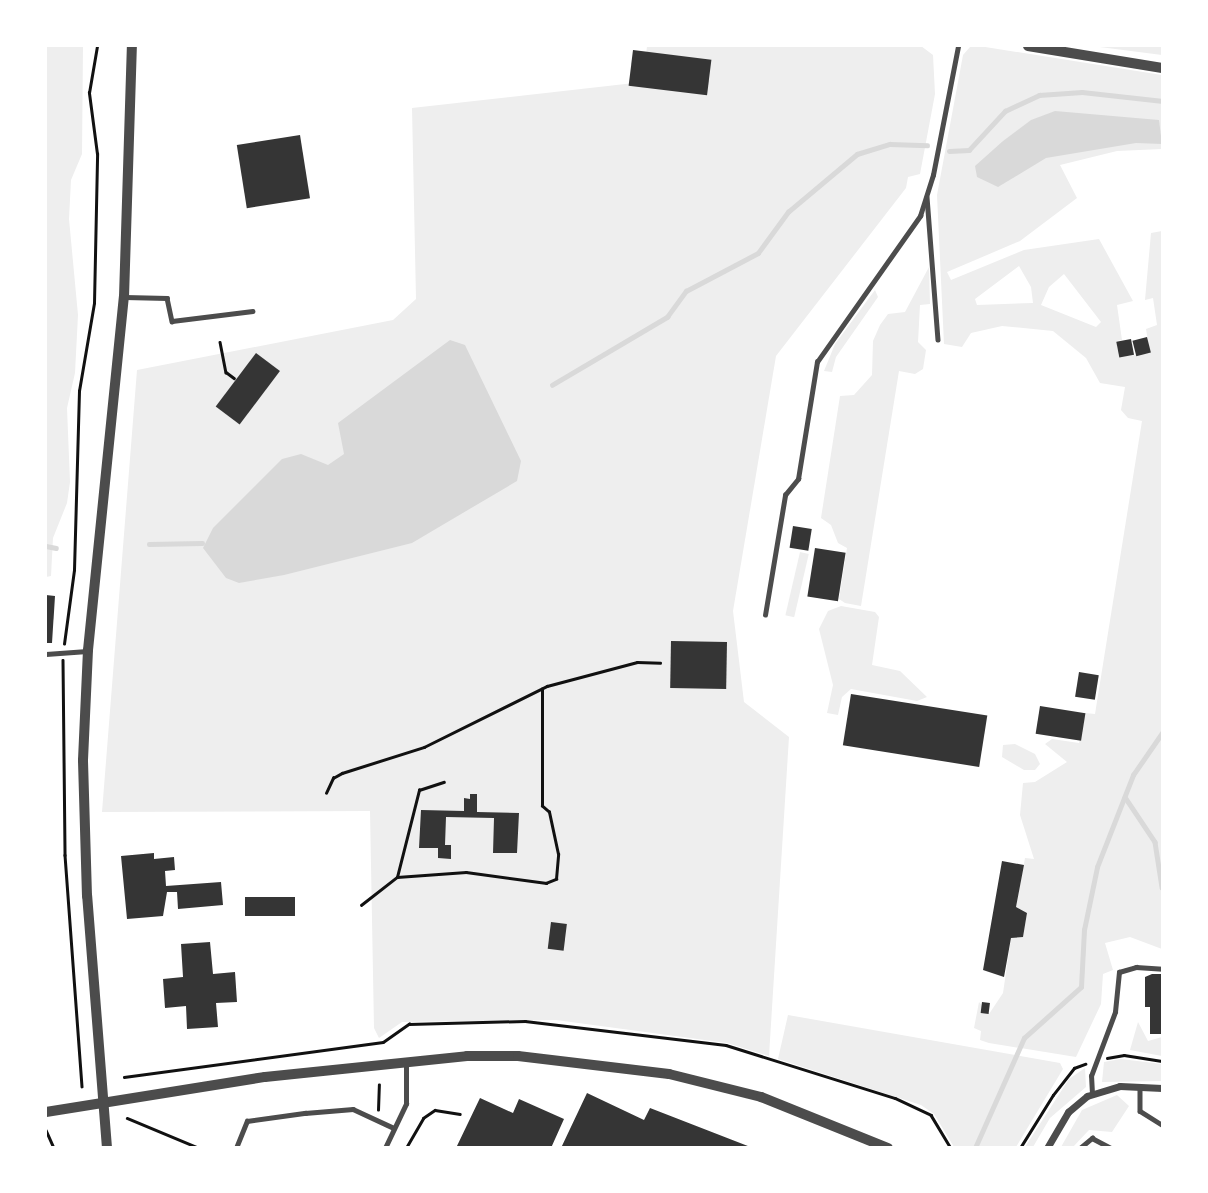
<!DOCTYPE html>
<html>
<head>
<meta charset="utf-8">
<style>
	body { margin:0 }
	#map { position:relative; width:1208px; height:1193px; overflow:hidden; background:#fff; font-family:"DejaVu Sans",sans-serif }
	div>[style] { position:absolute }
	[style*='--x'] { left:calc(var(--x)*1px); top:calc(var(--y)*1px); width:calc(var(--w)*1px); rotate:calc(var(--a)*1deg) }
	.green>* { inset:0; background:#eee; transform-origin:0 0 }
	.water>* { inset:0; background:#d9d9d9 }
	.stream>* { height:4.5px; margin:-2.25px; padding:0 2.25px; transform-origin:2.25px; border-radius:2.25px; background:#d9d9d9 }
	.building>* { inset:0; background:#353535; transform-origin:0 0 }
	.path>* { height:2.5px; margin:-1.25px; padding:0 1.25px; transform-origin:1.25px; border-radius:1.25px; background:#111 }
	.service>* { height:4.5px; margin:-2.25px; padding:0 2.25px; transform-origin:2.25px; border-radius:2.25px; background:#4c4c4c }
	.minor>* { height:7px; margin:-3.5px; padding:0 3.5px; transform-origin:3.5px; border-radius:3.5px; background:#4c4c4c }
	.tertiary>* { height:10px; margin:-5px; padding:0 5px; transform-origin:5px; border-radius:5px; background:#4c4c4c }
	span { translate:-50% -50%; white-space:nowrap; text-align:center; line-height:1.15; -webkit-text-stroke:7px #fff; paint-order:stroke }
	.frame { position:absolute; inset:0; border:47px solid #fff; pointer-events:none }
</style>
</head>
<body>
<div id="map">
	<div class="green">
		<i style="clip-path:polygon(46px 46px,83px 46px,82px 154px,71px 180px,69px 219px,78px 315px,75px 373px,67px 408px,70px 482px,67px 503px,53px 538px,51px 576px,46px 577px)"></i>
		<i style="clip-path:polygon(647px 46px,921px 46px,933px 55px,935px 94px,920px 174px,908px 177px,906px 188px,776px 356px,733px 611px,744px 702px,789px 737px,769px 1056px,727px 1043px,556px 1020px,402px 1022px,379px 1038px,374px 1028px,370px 811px,102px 812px,137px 370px,393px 320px,416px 299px,412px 108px,643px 82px)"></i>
		<i style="clip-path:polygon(evenodd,979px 46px,1162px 75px,1162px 149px,1117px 151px,1060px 165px,1077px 198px,1020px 241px,947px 272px,951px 280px,1024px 250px,1099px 239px,1133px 301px,1117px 305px,1122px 340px,1116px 341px,1119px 357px,1150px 353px,1146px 329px,1157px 325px,1153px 298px,1145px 300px,1151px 233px,1162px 231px,1162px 949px,1130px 937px,1105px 943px,1113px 970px,1103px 974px,1101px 1004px,1076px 1057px,989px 1043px,980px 1040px,981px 1031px,974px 1028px,979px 1002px,989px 1014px,1003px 993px,1011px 938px,1023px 936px,1027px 913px,1016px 907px,1025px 858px,1034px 859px,1020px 815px,1023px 783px,1035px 782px,1067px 762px,1045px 744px,1052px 739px,1079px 743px,1085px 713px,1095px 714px,1142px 421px,1128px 418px,1121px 410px,1125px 387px,1100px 383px,1086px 358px,1053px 331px,1002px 326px,971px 333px,962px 347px,944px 344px,937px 195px,963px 55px,970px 47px,979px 46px,1019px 266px,1031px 287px,1033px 303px,977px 305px,975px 299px,1019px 266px,979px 46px,1064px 274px,1101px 322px,1096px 327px,1041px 305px,1049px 287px,1064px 274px)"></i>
		<i style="clip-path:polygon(1092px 46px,1162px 46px,1162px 55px)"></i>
		<i style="clip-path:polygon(929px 267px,930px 304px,920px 305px,918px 342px,926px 350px,923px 369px,915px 374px,899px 371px,861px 606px,845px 603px,839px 599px,847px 548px,838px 543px,831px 525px,821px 518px,840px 396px,854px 395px,872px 375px,873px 341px,880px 325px,888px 314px,905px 312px)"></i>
		<i style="clip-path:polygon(875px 290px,878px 297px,836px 357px,832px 372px,824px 371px,835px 344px)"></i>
		<i style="left:800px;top:552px;width:9px;height:65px;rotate:13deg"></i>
		<i style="clip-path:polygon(841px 606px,875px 612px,879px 617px,872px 665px,900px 671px,927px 697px,917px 701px,851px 689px,842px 697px,838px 715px,827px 713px,833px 685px,819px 629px,828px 611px)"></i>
		<i style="clip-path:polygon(1015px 744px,1035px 754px,1040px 764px,1035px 770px,1024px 770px,1002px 757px,1003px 745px)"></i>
		<i style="clip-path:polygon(788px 1015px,1060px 1063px,1063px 1069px,1016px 1147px,954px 1147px,934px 1114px,921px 1105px,778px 1059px)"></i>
		<i style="clip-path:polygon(1138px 1022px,1148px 1041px,1162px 1037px,1162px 1056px,1130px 1050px)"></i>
		<i style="clip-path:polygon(1121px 1059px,1162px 1064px,1162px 1081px,1102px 1082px,1104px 1062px)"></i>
		<i style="clip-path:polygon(1085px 1068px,1086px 1087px,1050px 1118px,1033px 1147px,1025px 1147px,1069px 1079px)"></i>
		<i style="clip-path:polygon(1117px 1095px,1129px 1106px,1112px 1132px,1089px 1130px,1073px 1147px,1061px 1147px,1082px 1110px)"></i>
	</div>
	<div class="water">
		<i style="clip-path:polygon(1055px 111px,1159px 120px,1162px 144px,1136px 143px,1046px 158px,998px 187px,977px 177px,975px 166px,1003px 141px,1031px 120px)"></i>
		<i style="clip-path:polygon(450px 340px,465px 345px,521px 461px,517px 481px,412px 543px,284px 575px,239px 583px,226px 578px,203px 548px,213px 528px,282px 459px,301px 454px,328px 465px,344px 454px,338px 423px)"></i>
	</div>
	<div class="stream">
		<i style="--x:949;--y:151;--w:20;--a:-3"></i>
		<i style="--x:969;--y:150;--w:53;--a:-47.3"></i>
		<i style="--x:1005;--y:111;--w:38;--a:-25"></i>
		<i style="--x:1039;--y:95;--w:43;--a:-4"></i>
		<i style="--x:1082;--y:92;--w:81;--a:6.4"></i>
		<i style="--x:552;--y:385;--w:134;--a:-30.6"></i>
		<i style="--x:667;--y:317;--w:32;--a:-54"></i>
		<i style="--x:686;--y:291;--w:81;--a:-27.8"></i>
		<i style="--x:758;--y:253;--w:51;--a:-53.8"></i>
		<i style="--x:788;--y:212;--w:90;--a:-40"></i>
		<i style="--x:857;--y:154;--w:34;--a:-17"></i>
		<i style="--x:890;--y:144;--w:37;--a:2"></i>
		<i style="--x:149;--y:544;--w:53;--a:-1.1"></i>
		<i style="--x:46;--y:546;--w:10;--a:11"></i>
		<i style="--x:1125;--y:797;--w:54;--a:56.3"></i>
		<i style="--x:1155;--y:842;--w:46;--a:81.2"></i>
		<i style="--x:975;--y:1148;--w:120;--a:-66"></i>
		<i style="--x:1024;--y:1038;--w:76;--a:-41.8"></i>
		<i style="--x:1081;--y:987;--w:57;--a:-87"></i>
		<i style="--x:1084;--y:930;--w:64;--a:-78.3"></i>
		<i style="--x:1097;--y:867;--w:99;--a:-68.6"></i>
		<i style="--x:1133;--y:775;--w:51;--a:-55.4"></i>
	</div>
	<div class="building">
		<i style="left:633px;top:50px;width:79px;height:36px;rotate:7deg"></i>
		<i style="left:300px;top:135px;width:64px;height:64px;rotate:81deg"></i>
		<i style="left:1147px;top:337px;width:16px;height:15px;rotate:76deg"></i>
		<i style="left:1131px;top:339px;width:16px;height:15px;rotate:79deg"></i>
		<i style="left:256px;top:353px;width:30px;height:67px;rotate:37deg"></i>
		<i style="left:793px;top:526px;width:19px;height:22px;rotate:9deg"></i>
		<i style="left:815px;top:548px;width:31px;height:49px;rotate:9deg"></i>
		<i style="clip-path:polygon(46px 595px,55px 596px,52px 643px,46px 643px)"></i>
		<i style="left:671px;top:641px;width:56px;height:47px;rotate:1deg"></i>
		<i style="left:1079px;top:672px;width:20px;height:25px;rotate:9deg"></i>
		<i style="left:851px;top:694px;width:138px;height:52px;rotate:9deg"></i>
		<i style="left:1040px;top:706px;width:46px;height:28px;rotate:9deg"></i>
		<i style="clip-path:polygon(470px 794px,477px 794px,477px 812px,519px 813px,517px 853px,493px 853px,494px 818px,446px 817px,445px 845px,451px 845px,451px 859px,438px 858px,438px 848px,419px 848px,421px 810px,464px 811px,464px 798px,470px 799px)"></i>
		<i style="clip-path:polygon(154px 853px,154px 859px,174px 857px,175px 870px,165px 871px,166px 886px,221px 882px,223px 905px,178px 909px,177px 892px,167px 892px,163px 916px,127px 919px,121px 856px)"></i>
		<i style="clip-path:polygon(1002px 861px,1024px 865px,1016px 907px,1027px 913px,1023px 937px,1011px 938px,1004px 977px,983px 970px)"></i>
		<i style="left:295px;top:897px;width:19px;height:50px;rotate:90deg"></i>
		<i style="left:551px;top:922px;width:16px;height:27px;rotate:7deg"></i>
		<i style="clip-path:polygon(210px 942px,213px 974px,235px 972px,237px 1002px,216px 1003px,218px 1027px,187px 1029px,186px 1006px,165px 1008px,163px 979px,183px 977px,181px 944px)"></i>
		<i style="clip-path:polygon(1152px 974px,1162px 974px,1162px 1034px,1150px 1034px,1150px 1007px,1145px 1007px,1145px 977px)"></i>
		<i style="left:982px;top:1002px;width:8px;height:11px;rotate:7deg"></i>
		<i style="clip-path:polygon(587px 1093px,644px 1120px,650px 1108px,753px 1148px,561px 1148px)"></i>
		<i style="clip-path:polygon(480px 1098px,513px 1113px,519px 1099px,564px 1119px,551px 1148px,456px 1148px)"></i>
	</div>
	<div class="path">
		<i style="--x:220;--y:342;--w:31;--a:79"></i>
		<i style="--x:226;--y:372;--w:10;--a:37"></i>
		<i style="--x:64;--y:644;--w:75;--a:-82.3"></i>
		<i style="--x:74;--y:570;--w:179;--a:-88.4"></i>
		<i style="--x:79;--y:391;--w:89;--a:-80.3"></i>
		<i style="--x:94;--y:303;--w:149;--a:-88.8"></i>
		<i style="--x:97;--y:154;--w:62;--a:-97.5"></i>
		<i style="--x:89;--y:93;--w:48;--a:-80.3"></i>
		<i style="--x:63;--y:660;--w:195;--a:89.4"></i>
		<i style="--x:65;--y:855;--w:232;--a:85.8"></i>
		<i style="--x:326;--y:793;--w:17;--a:-65"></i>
		<i style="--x:333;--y:778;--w:10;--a:-29"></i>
		<i style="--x:342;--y:773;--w:86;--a:-17.6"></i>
		<i style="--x:424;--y:747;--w:137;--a:-26.4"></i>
		<i style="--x:547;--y:686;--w:93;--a:-14.9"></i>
		<i style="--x:637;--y:662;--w:23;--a:2"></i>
		<i style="--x:397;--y:877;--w:90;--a:-75.8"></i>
		<i style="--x:419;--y:790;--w:26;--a:-18"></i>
		<i style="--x:361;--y:905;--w:46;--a:-37.9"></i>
		<i style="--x:397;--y:877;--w:69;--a:-4.1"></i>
		<i style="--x:466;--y:872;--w:81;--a:7.8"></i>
		<i style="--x:546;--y:883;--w:11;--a:-22"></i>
		<i style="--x:556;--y:879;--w:25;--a:-85"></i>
		<i style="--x:558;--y:854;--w:43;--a:-102.1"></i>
		<i style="--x:549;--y:812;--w:9;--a:-139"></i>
		<i style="--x:542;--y:806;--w:117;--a:-90"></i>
		<i style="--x:1107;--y:1058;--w:17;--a:-10"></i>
		<i style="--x:1124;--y:1055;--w:38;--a:9"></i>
		<i style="--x:124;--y:1077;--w:261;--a:-7.7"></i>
		<i style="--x:383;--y:1042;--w:32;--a:-35"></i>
		<i style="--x:409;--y:1024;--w:116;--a:-1.5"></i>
		<i style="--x:525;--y:1021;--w:202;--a:6.8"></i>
		<i style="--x:726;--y:1045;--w:177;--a:17.4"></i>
		<i style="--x:895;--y:1098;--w:40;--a:25"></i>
		<i style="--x:931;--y:1115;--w:39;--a:59"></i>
		<i style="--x:378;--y:1110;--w:25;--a:-88"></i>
		<i style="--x:127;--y:1118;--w:78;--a:22.6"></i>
		<i style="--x:46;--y:1130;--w:20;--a:66"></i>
		<i style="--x:406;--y:1148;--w:34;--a:-60"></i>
		<i style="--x:423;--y:1118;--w:14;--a:-34"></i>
		<i style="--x:435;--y:1110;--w:25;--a:9"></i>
		<i style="--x:1020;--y:1148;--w:62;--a:-58.1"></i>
		<i style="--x:1053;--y:1095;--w:34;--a:-52"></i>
		<i style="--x:1074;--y:1068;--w:12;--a:-20"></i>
	</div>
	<div class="service">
		<i style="--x:927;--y:197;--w:143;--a:85.6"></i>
		<i style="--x:125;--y:297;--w:42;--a:1.4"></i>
		<i style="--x:167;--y:298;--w:24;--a:78"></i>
		<i style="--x:172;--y:321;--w:81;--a:-7.1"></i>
		<i style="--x:765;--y:615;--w:122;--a:-80.5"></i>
		<i style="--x:785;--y:495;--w:21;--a:-51"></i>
		<i style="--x:798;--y:479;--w:119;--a:-80.8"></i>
		<i style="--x:817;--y:362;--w:179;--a:-54.8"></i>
		<i style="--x:920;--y:216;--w:43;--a:-72.4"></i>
		<i style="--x:933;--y:175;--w:131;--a:-79"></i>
		<i style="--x:46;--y:654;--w:41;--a:-4.2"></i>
		<i style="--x:1140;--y:1088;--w:23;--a:90"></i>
		<i style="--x:1140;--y:1111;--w:26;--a:32"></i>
		<i style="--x:1092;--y:1094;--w:18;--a:-93"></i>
		<i style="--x:1091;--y:1076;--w:68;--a:-69.4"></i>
		<i style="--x:1115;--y:1012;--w:40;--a:-84.3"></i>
		<i style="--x:1119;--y:972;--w:18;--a:-16"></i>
		<i style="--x:1136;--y:967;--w:26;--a:4"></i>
		<i style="--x:236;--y:1148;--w:29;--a:-68"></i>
		<i style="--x:247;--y:1121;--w:59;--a:-7.9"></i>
		<i style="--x:305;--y:1113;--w:48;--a:-4.8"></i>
		<i style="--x:353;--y:1109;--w:45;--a:24.9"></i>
		<i style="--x:385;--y:1148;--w:49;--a:-64.5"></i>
		<i style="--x:406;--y:1104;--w:42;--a:-90"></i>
		<i style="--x:1080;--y:1148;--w:16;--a:-40"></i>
		<i style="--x:1092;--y:1138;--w:21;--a:28"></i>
	</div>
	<div class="minor">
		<i style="--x:1047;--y:1148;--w:42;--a:-59.7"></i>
		<i style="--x:1068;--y:1112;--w:25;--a:-40"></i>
		<i style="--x:1087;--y:1096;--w:34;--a:-17"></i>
		<i style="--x:1120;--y:1086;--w:42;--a:2.7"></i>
	</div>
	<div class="tertiary">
		<i style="--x:1028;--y:46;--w:136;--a:9.3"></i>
		<i style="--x:46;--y:1112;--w:222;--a:-9.1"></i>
		<i style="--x:265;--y:1077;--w:203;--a:-5.9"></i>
		<i style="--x:467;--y:1056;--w:51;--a:0"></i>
		<i style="--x:518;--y:1056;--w:152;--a:6.8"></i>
		<i style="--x:669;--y:1074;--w:95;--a:14"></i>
		<i style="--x:761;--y:1097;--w:137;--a:21.9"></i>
		<i style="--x:107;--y:1148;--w:253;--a:-94.5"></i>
		<i style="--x:87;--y:896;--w:136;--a:-91.7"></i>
		<i style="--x:83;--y:760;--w:110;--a:-87.4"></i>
		<i style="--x:88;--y:650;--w:355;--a:-84.2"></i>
		<i style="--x:124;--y:297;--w:251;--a:-88.2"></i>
	</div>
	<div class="frame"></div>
</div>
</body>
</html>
